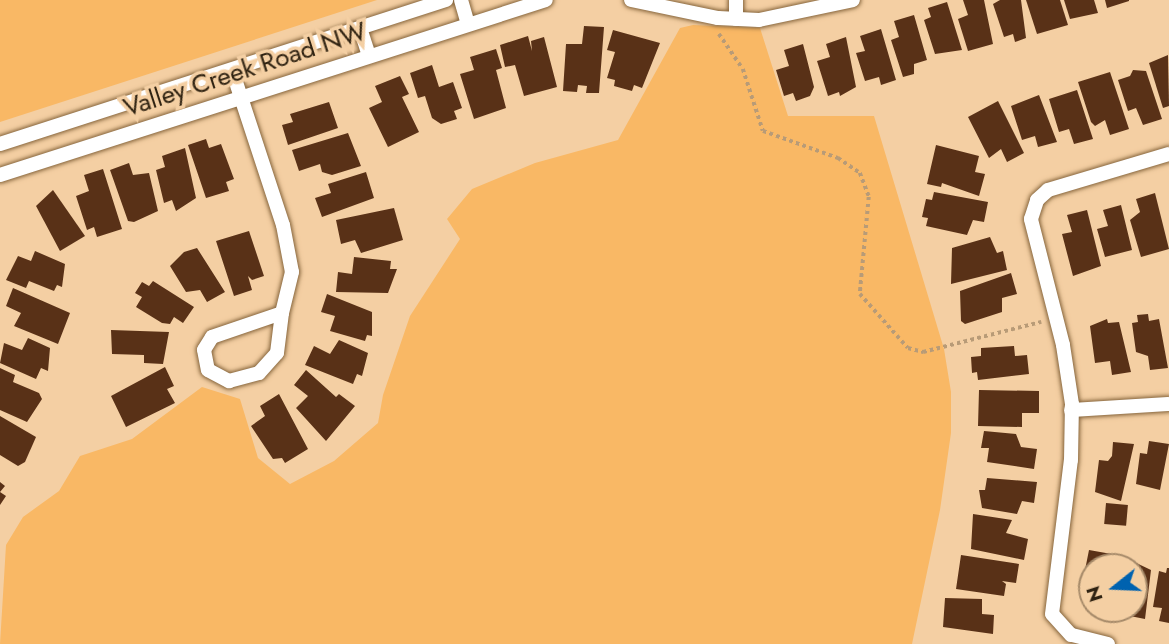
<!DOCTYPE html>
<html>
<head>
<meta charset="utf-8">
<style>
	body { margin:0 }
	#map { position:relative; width:1169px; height:644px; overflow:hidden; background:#f4cfa3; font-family:Jost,sans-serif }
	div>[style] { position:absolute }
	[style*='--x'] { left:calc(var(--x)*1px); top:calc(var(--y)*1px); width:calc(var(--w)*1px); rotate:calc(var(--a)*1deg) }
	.green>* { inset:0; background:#f9b865 }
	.building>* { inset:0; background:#593117; transform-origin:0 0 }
	.path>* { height:3.5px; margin-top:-1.75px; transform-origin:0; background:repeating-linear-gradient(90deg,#b89b77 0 3.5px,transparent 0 7px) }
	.roads { filter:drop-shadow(0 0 2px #86653c) drop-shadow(0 0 2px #86653c) }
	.minor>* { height:14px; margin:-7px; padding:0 7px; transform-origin:7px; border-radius:7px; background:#fff }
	span { translate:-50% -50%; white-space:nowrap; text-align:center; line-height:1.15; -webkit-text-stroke:7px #f4cfa3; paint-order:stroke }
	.street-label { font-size:26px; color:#302312 }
	.north { position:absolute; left:1078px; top:553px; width:70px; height:70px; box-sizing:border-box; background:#f4cfa3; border:2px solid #a68a69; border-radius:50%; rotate:252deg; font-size:19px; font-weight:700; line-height:28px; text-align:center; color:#302312 }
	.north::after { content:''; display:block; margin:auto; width:24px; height:32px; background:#0062af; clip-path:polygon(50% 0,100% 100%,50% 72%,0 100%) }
</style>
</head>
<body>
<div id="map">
	<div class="green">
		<i style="clip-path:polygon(0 0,377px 0,0 122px)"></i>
		<i style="clip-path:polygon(693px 25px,760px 28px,788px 116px,874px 116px,944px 349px,951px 392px,951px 433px,940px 510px,912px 644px,0 644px,6px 545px,23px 517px,59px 491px,80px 456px,132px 439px,202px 387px,240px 399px,258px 458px,290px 484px,334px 461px,378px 423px,383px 395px,410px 316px,460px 239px,447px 219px,472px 189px,535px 163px,618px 140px,680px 28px)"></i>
	</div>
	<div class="building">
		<i style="clip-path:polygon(963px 0,984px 0,993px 44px,968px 51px,958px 19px,968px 15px)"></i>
		<i style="clip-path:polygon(1000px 0,1021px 0,1026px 38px,1015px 42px,1013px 34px,1004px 37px,993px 4px)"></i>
		<i style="clip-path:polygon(1026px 0,1060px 0,1068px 25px,1037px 34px)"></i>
		<i style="clip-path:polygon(1064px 0,1094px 0,1098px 13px,1070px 19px)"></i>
		<i style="clip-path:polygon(1105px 0,1129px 0,1129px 1px,1107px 8px)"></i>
		<i style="clip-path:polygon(947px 2px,962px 50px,935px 54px,924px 20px,931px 17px,928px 8px)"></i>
		<i style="clip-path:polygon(914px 15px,927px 60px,914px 64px,914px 74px,903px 77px,891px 40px,899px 37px,894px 21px)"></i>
		<i style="clip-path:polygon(584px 26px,604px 27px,599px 93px,586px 93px,587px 86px,578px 85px,577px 92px,563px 91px,566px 44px,582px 44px)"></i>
		<i style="clip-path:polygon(881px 29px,896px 80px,881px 85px,879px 77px,865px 81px,856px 53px,865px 51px,860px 36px)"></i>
		<i style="clip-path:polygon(613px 30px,660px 43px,642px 88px,634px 85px,632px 91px,614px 86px,615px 80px,607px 78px,615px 52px,607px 50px)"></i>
		<i style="clip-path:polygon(528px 36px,532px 51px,531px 41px,544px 37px,557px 87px,524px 96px,515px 65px,505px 67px,500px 45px)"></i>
		<i style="clip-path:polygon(846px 37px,856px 87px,840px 96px,839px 92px,828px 96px,817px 61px,830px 57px,826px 44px)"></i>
		<i style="clip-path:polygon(803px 44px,814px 87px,810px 96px,796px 101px,793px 93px,784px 96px,776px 70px,789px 66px,784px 50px)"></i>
		<i style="clip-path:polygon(496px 49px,502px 68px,496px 70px,506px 108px,474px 119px,460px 74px,474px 70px,470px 57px)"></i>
		<i style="clip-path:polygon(1168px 55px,1169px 106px,1163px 108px,1149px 63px)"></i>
		<i style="clip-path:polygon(432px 65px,439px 87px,453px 82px,462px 108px,454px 111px,457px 119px,441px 124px,432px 118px,425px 96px,418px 98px,410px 73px)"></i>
		<i style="clip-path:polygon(1133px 70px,1146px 71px,1162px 119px,1143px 125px,1136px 108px,1128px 111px,1118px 80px,1130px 76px)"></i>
		<i style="clip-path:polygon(1110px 72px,1129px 129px,1110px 135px,1105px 120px,1095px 126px,1091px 122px,1078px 82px)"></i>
		<i style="clip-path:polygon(400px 76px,409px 94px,402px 97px,419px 132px,388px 147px,369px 108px,382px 102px,375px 86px)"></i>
		<i style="clip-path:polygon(1077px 90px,1093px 139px,1074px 144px,1069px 129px,1059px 132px,1049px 99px)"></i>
		<i style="clip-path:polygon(1039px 95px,1057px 142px,1038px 147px,1035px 136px,1022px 140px,1011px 106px)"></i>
		<i style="clip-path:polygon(998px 101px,1024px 153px,1007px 162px,1001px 149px,989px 158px,968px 117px)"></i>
		<i style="clip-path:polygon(329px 102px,338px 128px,288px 145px,282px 125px,293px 122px,290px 114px)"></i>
		<i style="clip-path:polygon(348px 133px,361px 166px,332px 175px,322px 172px,320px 164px,299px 171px,292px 150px)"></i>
		<i style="clip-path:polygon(206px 139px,209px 148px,221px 144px,234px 179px,226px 182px,229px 191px,206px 198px,188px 145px)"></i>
		<i style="clip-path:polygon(936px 145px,979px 156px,975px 172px,985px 174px,979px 196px,942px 183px,941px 187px,927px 184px)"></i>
		<i style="clip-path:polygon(185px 148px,196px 198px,176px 211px,172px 200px,164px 203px,156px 170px,165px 167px,162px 156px)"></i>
		<i style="clip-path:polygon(129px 163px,133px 175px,149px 173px,158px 211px,134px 222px,128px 221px,110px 170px)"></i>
		<i style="clip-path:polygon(103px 169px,122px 229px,97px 237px,94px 227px,87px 230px,76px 196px,89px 191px,84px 175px)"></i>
		<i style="clip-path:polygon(366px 172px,374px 198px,322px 217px,315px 198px,331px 193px,328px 184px)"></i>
		<i style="clip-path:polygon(53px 190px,85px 236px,60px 251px,36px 206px)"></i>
		<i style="clip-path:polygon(934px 192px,988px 202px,984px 222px,973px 220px,967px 235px,926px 226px,928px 218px,922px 217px,926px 199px,932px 200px)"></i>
		<i style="clip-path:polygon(1155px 193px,1169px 249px,1141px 257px,1130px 220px,1140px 212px,1136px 199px)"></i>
		<i style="clip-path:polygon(1121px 205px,1132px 250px,1105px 257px,1097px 229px,1108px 226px,1103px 210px)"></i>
		<i style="clip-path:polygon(394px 208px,403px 240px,361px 253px,355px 240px,341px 244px,336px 220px)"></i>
		<i style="clip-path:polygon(1087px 210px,1101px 266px,1073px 276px,1062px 234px,1072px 232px,1067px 215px)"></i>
		<i style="clip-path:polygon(249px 231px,264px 276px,252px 280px,248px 276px,252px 290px,234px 296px,216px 241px)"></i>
		<i style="clip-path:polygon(990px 237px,997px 253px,1003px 251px,1007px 270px,951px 284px,952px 248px)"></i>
		<i style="clip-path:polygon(197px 248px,225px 292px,207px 302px,200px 290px,186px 292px,170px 266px,184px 252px)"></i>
		<i style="clip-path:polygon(35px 251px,65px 264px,62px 287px,57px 285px,54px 291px,29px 281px,26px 288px,6px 280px,18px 256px,31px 261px)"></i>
		<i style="clip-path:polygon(354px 257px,391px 261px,390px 269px,397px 269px,388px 293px,336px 292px,338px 272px,352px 274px)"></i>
		<i style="clip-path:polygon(1011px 273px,1017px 294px,1002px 298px,1002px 312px,965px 324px,961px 321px,960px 291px)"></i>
		<i style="clip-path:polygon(153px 281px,194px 307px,183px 323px,174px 317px,170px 324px,162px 323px,136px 307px,142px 297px,135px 293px,142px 282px,149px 286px)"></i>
		<i style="clip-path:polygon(13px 288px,70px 313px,58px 344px,14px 326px,21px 313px,6px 306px)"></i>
		<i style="clip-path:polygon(327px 294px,372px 312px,372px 336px,367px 335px,365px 341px,330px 331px,335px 316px,321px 312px)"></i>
		<i style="clip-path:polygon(1148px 314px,1149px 321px,1159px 319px,1168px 368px,1150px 370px,1148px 356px,1136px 352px,1132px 323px,1138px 322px,1137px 315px)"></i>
		<i style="clip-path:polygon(1107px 319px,1108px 323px,1119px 322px,1131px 372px,1112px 375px,1110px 361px,1095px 363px,1090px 326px)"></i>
		<i style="clip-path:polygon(111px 330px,169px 332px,163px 364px,144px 363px,144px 355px,112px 354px)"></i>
		<i style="clip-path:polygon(28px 338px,50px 348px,48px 371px,41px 368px,36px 379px,0 363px,4px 343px,22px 350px)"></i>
		<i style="clip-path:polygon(339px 340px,368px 353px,362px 376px,357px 374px,353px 384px,305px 365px,314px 346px,330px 354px)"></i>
		<i style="clip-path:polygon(1014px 346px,1015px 356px,1027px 355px,1029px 374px,978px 380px,977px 372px,972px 373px,971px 357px,981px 356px,981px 348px)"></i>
		<i style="clip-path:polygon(165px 367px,174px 386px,167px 389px,175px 403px,126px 427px,111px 396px)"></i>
		<i style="clip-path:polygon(0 368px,15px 375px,13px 382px,39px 393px,42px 399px,27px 422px,0 410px)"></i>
		<i style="clip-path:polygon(306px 370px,336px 397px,339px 394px,355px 406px,326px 441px,296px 408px,308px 396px,294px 385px)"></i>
		<i style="clip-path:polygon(979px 390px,1039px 391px,1039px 413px,1022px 413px,1022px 427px,978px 426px)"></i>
		<i style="clip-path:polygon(279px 394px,308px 449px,285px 463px,282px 458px,273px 459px,251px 426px,265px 416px,260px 406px)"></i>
		<i style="clip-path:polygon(0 416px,36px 437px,25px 462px,18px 466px,0 455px)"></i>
		<i style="clip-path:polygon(984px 431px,1016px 434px,1021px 447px,1037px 449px,1034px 469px,987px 462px,989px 448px,981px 448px)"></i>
		<i style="clip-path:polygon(1149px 441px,1169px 444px,1160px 490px,1136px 484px,1140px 453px,1147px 454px)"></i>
		<i style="clip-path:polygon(1113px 442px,1134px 444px,1121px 501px,1095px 492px,1099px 460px,1108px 461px,1112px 456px)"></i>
		<i style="clip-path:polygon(987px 478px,1037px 482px,1034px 503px,1022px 501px,1017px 514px,982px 508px,979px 490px,985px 490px)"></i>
		<i style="clip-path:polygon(0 482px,5px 486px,0 492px,6px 496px,0 505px)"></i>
		<i style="left:1106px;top:503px;width:22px;height:21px;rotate:5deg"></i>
		<i style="clip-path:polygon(973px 514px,1012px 520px,1006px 533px,1028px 539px,1024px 560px,971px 549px)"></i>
		<i style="clip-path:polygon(1089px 550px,1117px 555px,1115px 567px,1092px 567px,1092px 592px,1081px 590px)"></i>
		<i style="clip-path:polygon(961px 555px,1019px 564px,1016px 583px,1002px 581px,1006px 584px,1004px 596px,956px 589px)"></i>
		<i style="clip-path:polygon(1130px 560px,1151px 570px,1145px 619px,1125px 615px,1126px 609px,1134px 609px,1134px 567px,1122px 567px)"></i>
		<i style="clip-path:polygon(1167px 568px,1169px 568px,1169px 623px,1159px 621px,1162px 608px,1153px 607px,1159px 571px,1166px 573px)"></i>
		<i style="clip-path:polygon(945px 598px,982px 599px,982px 614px,994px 615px,993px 634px,943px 627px)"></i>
	</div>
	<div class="path">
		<i style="--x:719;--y:34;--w:42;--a:55.6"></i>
		<i style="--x:743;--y:69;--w:65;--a:72.1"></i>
		<i style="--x:763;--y:131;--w:80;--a:19.8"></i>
		<i style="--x:838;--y:158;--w:27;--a:34"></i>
		<i style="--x:860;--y:173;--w:26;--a:69"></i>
		<i style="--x:869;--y:197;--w:97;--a:95.3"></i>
		<i style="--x:860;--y:294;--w:72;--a:48.4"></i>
		<i style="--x:908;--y:348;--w:16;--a:15"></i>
		<i style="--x:923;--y:352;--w:122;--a:-14.3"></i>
	</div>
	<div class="roads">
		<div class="minor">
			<i style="--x:461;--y:0;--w:25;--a:74"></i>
			<i style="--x:631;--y:0;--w:89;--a:11.7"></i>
			<i style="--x:718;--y:18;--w:41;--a:2.8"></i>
			<i style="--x:759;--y:20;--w:96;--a:-12"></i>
			<i style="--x:736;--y:19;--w:19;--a:-90"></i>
			<i style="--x:360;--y:28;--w:28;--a:72"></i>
			<i style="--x:232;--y:70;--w:163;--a:71.8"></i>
			<i style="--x:283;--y:225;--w:48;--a:79.2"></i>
			<i style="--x:292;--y:272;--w:42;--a:103.7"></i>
			<i style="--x:282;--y:313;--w:74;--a:161.1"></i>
			<i style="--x:212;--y:337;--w:15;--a:122"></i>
			<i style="--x:204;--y:350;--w:20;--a:79"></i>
			<i style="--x:208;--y:370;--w:24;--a:28"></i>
			<i style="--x:229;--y:381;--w:31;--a:-15"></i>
			<i style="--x:259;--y:373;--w:27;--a:-48"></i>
			<i style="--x:277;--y:353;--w:40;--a:-82.9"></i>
			<i style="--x:0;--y:144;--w:469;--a:-17.9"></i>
			<i style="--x:0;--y:175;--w:573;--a:-17.77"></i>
			<i style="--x:1071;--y:410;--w:98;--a:-3.5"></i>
			<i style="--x:1108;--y:644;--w:38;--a:-166"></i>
			<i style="--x:1071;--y:635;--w:28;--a:-132"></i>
			<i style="--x:1052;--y:614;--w:155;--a:-83"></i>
			<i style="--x:1071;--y:460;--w:56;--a:-89"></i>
			<i style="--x:1072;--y:404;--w:60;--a:-98.7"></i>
			<i style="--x:1063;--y:345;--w:130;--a:-104.3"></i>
			<i style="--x:1031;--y:219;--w:20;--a:-72"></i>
			<i style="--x:1037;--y:200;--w:15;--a:-42"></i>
			<i style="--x:1048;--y:190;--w:126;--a:-16.6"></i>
		</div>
	</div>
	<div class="street-label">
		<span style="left:245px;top:70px;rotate:-18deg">Valley Creek Road NW</span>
	</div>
	<div class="north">N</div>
</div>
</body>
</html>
